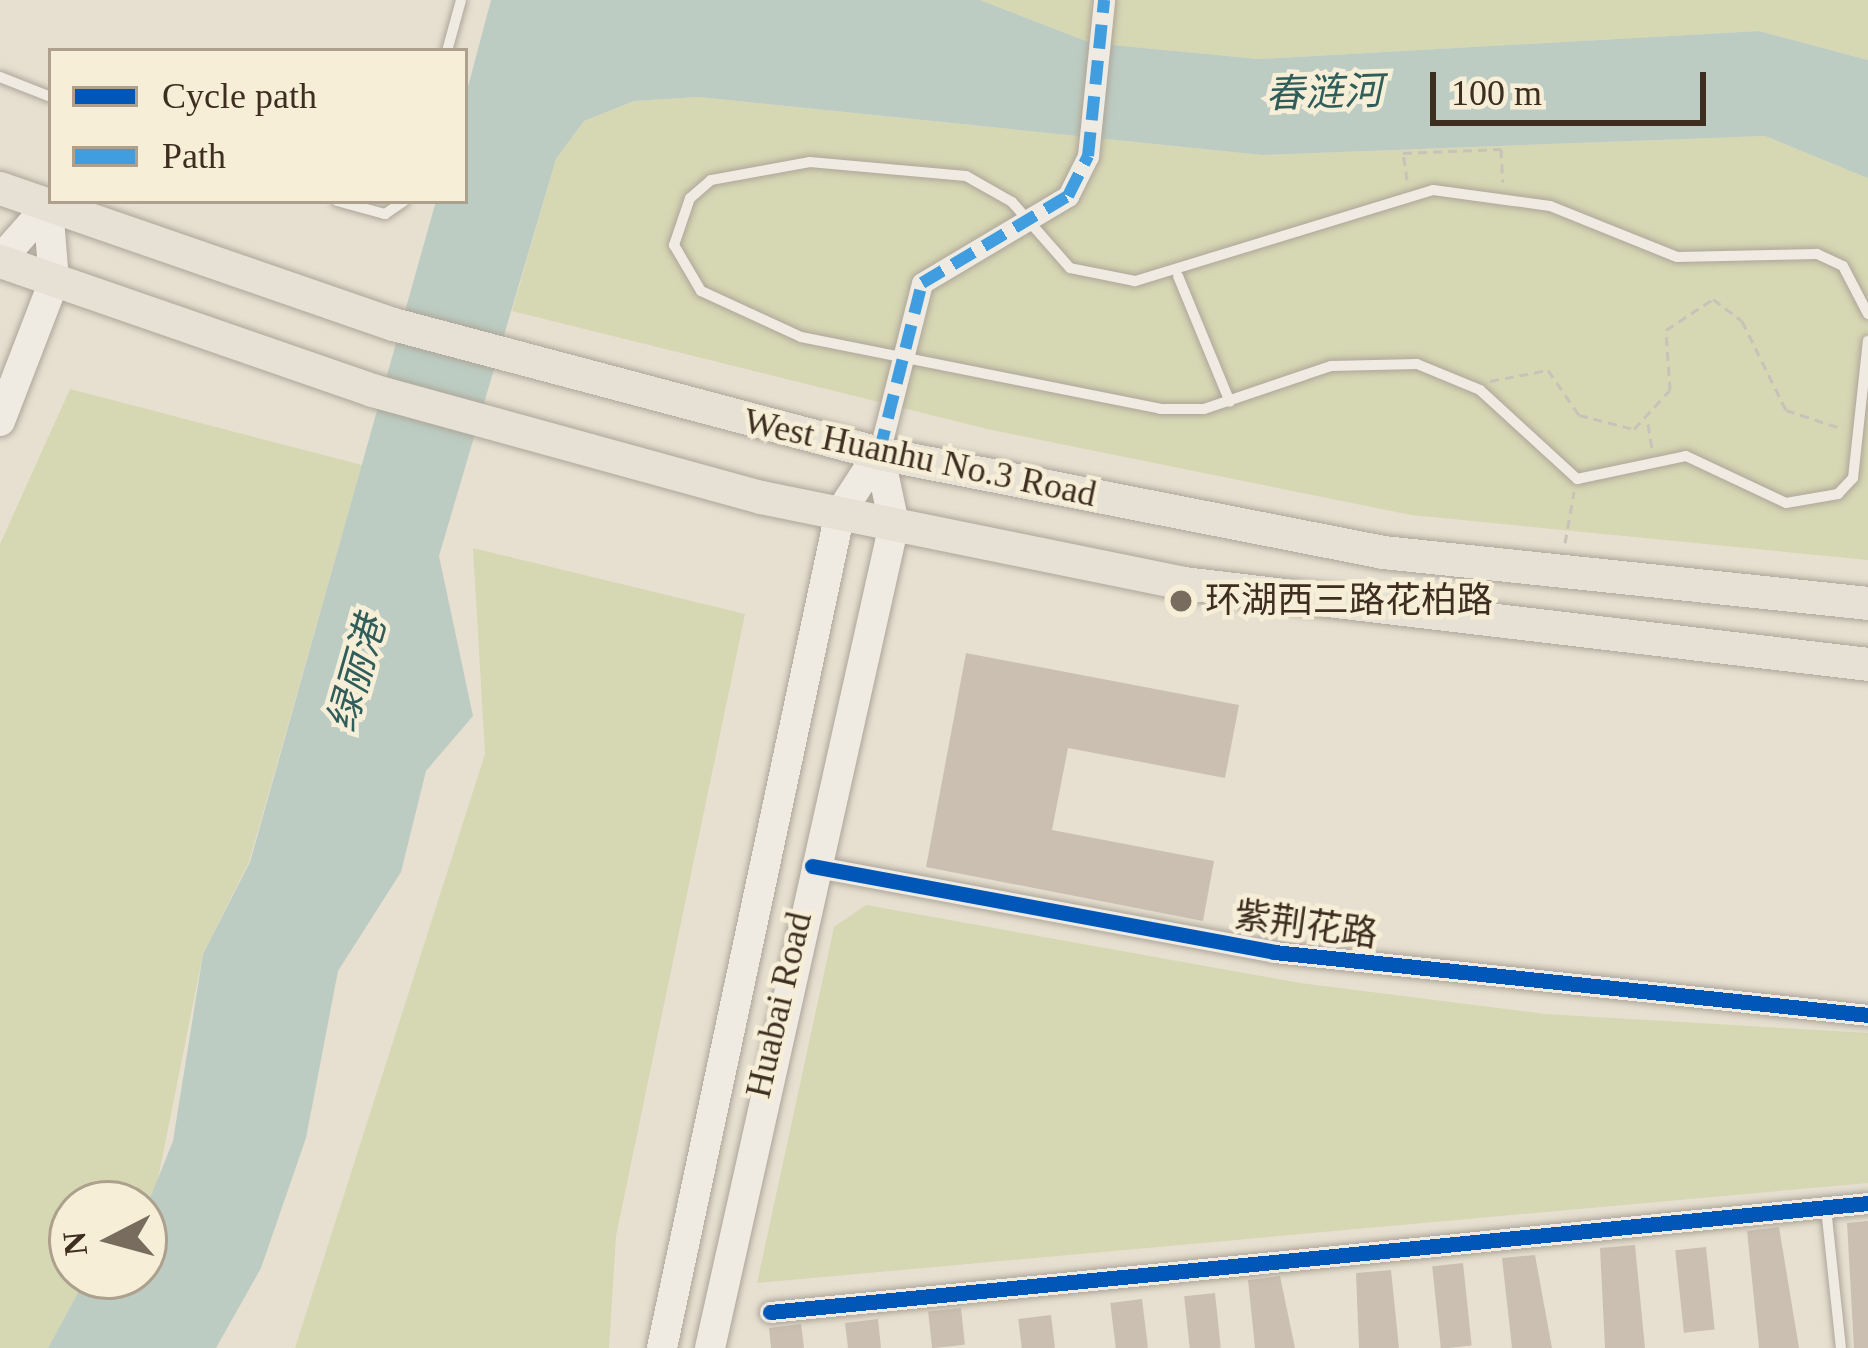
<!DOCTYPE html>
<html>
<head>
<meta charset="utf-8">
<style>
	body { margin:0 }
	#map { position:relative; width:1868px; height:1348px; overflow:hidden; background:#e7e0d1; font-family:"Times New Roman","Noto Sans SC",serif }
	div>[style] { position:absolute }
	[style*='--x'] { left:calc(var(--x)*1px); top:calc(var(--y)*1px); width:calc(var(--w)*1px); rotate:calc(var(--a)*1deg) }
	.green>* { inset:0; background:#d6d7b3 }
	.water>* { inset:0; background:#bcccc2 }
	.building>* { inset:0; background:#cbbfb2; transform-origin:0 0 }
	.path>* { height:3px; margin-top:-1.5px; transform-origin:0; background:repeating-linear-gradient(90deg,#c8c2b9 0 9px,transparent 0 15px) }
	.roads { filter:drop-shadow(0 0 3px #ada599) drop-shadow(0 0 3px #ada599) }
	.lane>* { height:10px; margin:-5px; padding:0 5px; transform-origin:5px; border-radius:5px; background:#efebe3 }
	.street>* { height:21px; margin:-10.5px; padding:0 10.5px; transform-origin:10.5px; border-radius:10.5px; background:#efebe3 }
	.secondary>* { height:30px; margin:-15px; padding:0 15px; transform-origin:15px; border-radius:15px; background:#efebe3 }
	.primary>* { height:33px; margin:-16.5px; padding:0 16.5px; transform-origin:16.5px; border-radius:16.5px; background:#e6e1d4 }
	.quiet>* { height:12px; margin-top:-6px; transform-origin:0; background:repeating-linear-gradient(90deg,#3f9de0 0 24px,transparent 0 36px) }
	.cycleway>* { height:15px; margin:-7.5px; padding:0 7.5px; transform-origin:7.5px; border-radius:7.5px; background:#0057b8 }
	.dots>* { width:33px; height:33px; translate:-50% -50%; box-sizing:border-box; border:6px solid #f7eed8; border-radius:50% }
	span { translate:-50% -50%; white-space:nowrap; text-align:center; line-height:1.15; -webkit-text-stroke:9px #f7eed8; paint-order:stroke }
	.street-label { font-size:36px; color:#3d2e20 }
	.poi-label { font-size:36px; color:#3d2e20 }
	.left { translate:0 -50%; text-align:left }
	.water-label { font-size:39px; color:#2f5d5a; font-style:italic }
	.legend { position:absolute; left:48px; top:48px; width:420px; height:156px; box-sizing:border-box; background:#f7eed8; border:3px solid #ada18e; margin:0; padding:15px 21px; list-style:none; font-size:36px; color:#3d2e20 }
	.legend li { display:flex; align-items:center; gap:24px; height:60px }
	.legend b { width:60px; border:3px solid #ada18e }
	.north { position:absolute; left:48px; top:1180px; width:120px; height:120px; box-sizing:border-box; background:#f7eed8; border:3px solid #ada18e; border-radius:50%; rotate:264deg; font-size:33px; font-weight:700; line-height:48px; text-align:center; color:#3d2e20 }
	.north::after { content:''; display:block; margin:auto; width:42px; height:54px; background:#786c5e; clip-path:polygon(50% 0,100% 100%,50% 72%,0 100%) }
	.scale { position:absolute; left:1430px; top:72px; width:276px; height:54px; box-sizing:border-box; border:6px solid #3d2e20; border-top:0; padding-left:15px; font-size:36px; line-height:42px; white-space:nowrap; color:#3d2e20; -webkit-text-stroke:9px #f7eed8; paint-order:stroke }
</style>
</head>
<body>
<div id="map">
	<div class="green">
		<i style="clip-path:polygon(980px 0,1868px 0,1868px 60px,1759px 31px,1259px 59px,1091px 43px)"></i>
		<i style="clip-path:polygon(699px 97px,1262px 155px,1765px 136px,1851px 170px,1868px 178px,1868px 560px,1411px 515px,987px 429px,512px 311px,556px 159px,584px 121px,634px 101px)"></i>
		<i style="clip-path:polygon(70px 389px,362px 465px,249px 862px,203px 954px,153px 1204px,144px 1213px,144px 1204px,72px 1204px,72px 1276px,87px 1276px,48px 1348px,0 1348px,0 544px)"></i>
		<i style="clip-path:polygon(473px 548px,745px 614px,616px 1236px,609px 1348px,295px 1348px,485px 754px)"></i>
		<i style="clip-path:polygon(866px 905px,1300px 983px,1545px 1014px,1868px 1033px,1868px 1183px,757px 1283px,834px 927px)"></i>
	</div>
	<div class="water">
		<i style="clip-path:polygon(491px 0,980px 0,1091px 43px,1259px 59px,1759px 31px,1868px 60px,1868px 178px,1765px 136px,1262px 155px,699px 97px,634px 101px,584px 121px,556px 159px,439px 556px,473px 716px,426px 771px,401px 872px,338px 971px,306px 1138px,261px 1268px,216px 1348px,48px 1348px,87px 1276px,144px 1276px,144px 1213px,173px 1141px,203px 954px,250px 862px,436px 201px,465px 201px,465px 98px)"></i>
	</div>
	<div class="building">
		<i style="clip-path:polygon(966px 653px,1239px 705px,1225px 778px,1068px 748px,1052px 830px,1214px 861px,1203px 921px,926px 867px)"></i>
		<i style="clip-path:polygon(1868px 1221px,1868px 1348px,1854px 1348px,1847px 1223px)"></i>
		<i style="clip-path:polygon(1779px 1227px,1799px 1348px,1759px 1348px,1747px 1231px)"></i>
		<i style="clip-path:polygon(1635px 1245px,1645px 1348px,1605px 1348px,1600px 1248px)"></i>
		<i style="left:1706px;top:1247px;width:83px;height:31px;rotate:84deg"></i>
		<i style="clip-path:polygon(1535px 1255px,1552px 1348px,1512px 1348px,1502px 1258px)"></i>
		<i style="left:1463px;top:1263px;width:83px;height:31px;rotate:84deg"></i>
		<i style="clip-path:polygon(1391px 1270px,1399px 1348px,1359px 1348px,1356px 1273px)"></i>
		<i style="clip-path:polygon(1280px 1276px,1295px 1348px,1255px 1348px,1248px 1280px)"></i>
		<i style="left:1215px;top:1293px;width:55px;height:31px;rotate:84deg"></i>
		<i style="left:1142px;top:1299px;width:49px;height:32px;rotate:83deg"></i>
		<i style="left:961px;top:1308px;width:37px;height:33px;rotate:84deg"></i>
		<i style="left:1051px;top:1315px;width:33px;height:33px;rotate:83deg"></i>
		<i style="clip-path:polygon(878px 1319px,881px 1348px,848px 1348px,845px 1323px)"></i>
		<i style="clip-path:polygon(801px 1324px,804px 1348px,771px 1348px,769px 1328px)"></i>
	</div>
	<div class="path">
		<i style="--x:1407;--y:180;--w:27;--a:-98"></i>
		<i style="--x:1403;--y:153;--w:98;--a:-2.3"></i>
		<i style="--x:1501;--y:149;--w:33;--a:87"></i>
		<i style="--x:1490;--y:381;--w:59;--a:-10.7"></i>
		<i style="--x:1548;--y:370;--w:55;--a:55.4"></i>
		<i style="--x:1579;--y:415;--w:57;--a:14.3"></i>
		<i style="--x:1634;--y:429;--w:53;--a:-47.3"></i>
		<i style="--x:1670;--y:390;--w:60;--a:-93.8"></i>
		<i style="--x:1666;--y:330;--w:56;--a:-33.4"></i>
		<i style="--x:1713;--y:299;--w:36;--a:37"></i>
		<i style="--x:1742;--y:321;--w:99;--a:63.7"></i>
		<i style="--x:1786;--y:410;--w:60;--a:18.4"></i>
		<i style="--x:1648;--y:424;--w:26;--a:81"></i>
		<i style="--x:1565;--y:543;--w:52;--a:-80"></i>
	</div>
	<div class="roads">
		<div class="lane">
			<i style="--x:447;--y:51;--w:53;--a:-74.6"></i>
			<i style="--x:0;--y:77;--w:55;--a:21.4"></i>
			<i style="--x:337;--y:201;--w:50;--a:15.2"></i>
			<i style="--x:385;--y:214;--w:23;--a:-34"></i>
			<i style="--x:1178;--y:276;--w:136;--a:67.6"></i>
			<i style="--x:1868;--y:314;--w:54;--a:-117.5"></i>
			<i style="--x:1843;--y:266;--w:29;--a:-155"></i>
			<i style="--x:1817;--y:254;--w:140;--a:178.8"></i>
			<i style="--x:1677;--y:257;--w:137;--a:-158.1"></i>
			<i style="--x:1550;--y:206;--w:118;--a:-172.2"></i>
			<i style="--x:1433;--y:190;--w:312;--a:163"></i>
			<i style="--x:1135;--y:281;--w:66;--a:-168.7"></i>
			<i style="--x:1070;--y:268;--w:88;--a:-131.3"></i>
			<i style="--x:1012;--y:202;--w:53;--a:-150.5"></i>
			<i style="--x:966;--y:176;--w:157;--a:-174.9"></i>
			<i style="--x:810;--y:162;--w:101;--a:169.7"></i>
			<i style="--x:711;--y:180;--w:28;--a:139"></i>
			<i style="--x:690;--y:198;--w:50;--a:108.8"></i>
			<i style="--x:674;--y:245;--w:53;--a:59.6"></i>
			<i style="--x:701;--y:291;--w:110;--a:24.7"></i>
			<i style="--x:801;--y:337;--w:366;--a:11.3"></i>
			<i style="--x:1160;--y:409;--w:44;--a:0"></i>
			<i style="--x:1204;--y:409;--w:134;--a:-18.7"></i>
			<i style="--x:1331;--y:366;--w:86;--a:-1.3"></i>
			<i style="--x:1417;--y:364;--w:68;--a:22.4"></i>
			<i style="--x:1480;--y:390;--w:132;--a:42.5"></i>
			<i style="--x:1577;--y:479;--w:111;--a:-11.9"></i>
			<i style="--x:1686;--y:456;--w:110;--a:25.2"></i>
			<i style="--x:1786;--y:503;--w:53;--a:-9.8"></i>
			<i style="--x:1838;--y:494;--w:22;--a:-47"></i>
			<i style="--x:1853;--y:478;--w:138;--a:-83.8"></i>
			<i style="--x:1826;--y:1208;--w:141;--a:83.9"></i>
		</div>
		<div class="street">
			<i style="--x:879;--y:453;--w:175;--a:-75.8"></i>
			<i style="--x:922;--y:283;--w:170;--a:-30.8"></i>
			<i style="--x:1068;--y:196;--w:45;--a:-63.4"></i>
			<i style="--x:1088;--y:156;--w:157;--a:-84.1"></i>
			<i style="--x:812;--y:866;--w:470;--a:10.5"></i>
			<i style="--x:1274;--y:952;--w:597;--a:6.05"></i>
			<i style="--x:770;--y:1312;--w:1103;--a:-5.67"></i>
		</div>
		<div class="secondary">
			<i style="--x:0;--y:260;--w:72;--a:-48.4"></i>
			<i style="--x:0;--y:421;--w:150;--a:-68.9"></i>
			<i style="--x:54;--y:281;--w:75;--a:-94.6"></i>
			<i style="--x:662;--y:1348;--w:854;--a:-77.97"></i>
			<i style="--x:840;--y:513;--w:72;--a:-57"></i>
			<i style="--x:710;--y:1348;--w:844;--a:-77.41"></i>
			<i style="--x:894;--y:524;--w:73;--a:-101.9"></i>
		</div>
		<div class="primary">
			<i style="--x:0;--y:188;--w:416;--a:19.1"></i>
			<i style="--x:393;--y:324;--w:503;--a:14.87"></i>
			<i style="--x:879;--y:453;--w:514;--a:11.11"></i>
			<i style="--x:1383;--y:552;--w:488;--a:6"></i>
			<i style="--x:0;--y:261;--w:394;--a:19.1"></i>
			<i style="--x:372;--y:390;--w:403;--a:15.4"></i>
			<i style="--x:761;--y:497;--w:431;--a:11.5"></i>
			<i style="--x:1183;--y:583;--w:690;--a:6.74"></i>
		</div>
	</div>
	<div class="quiet">
		<i style="--x:879;--y:453;--w:175;--a:-75.8"></i>
		<i style="--x:922;--y:283;--w:170;--a:-30.8"></i>
		<i style="--x:1068;--y:196;--w:45;--a:-63.4"></i>
		<i style="--x:1088;--y:156;--w:157;--a:-84.1"></i>
	</div>
	<div class="cycleway">
		<i style="--x:812;--y:866;--w:470;--a:10.5"></i>
		<i style="--x:1274;--y:952;--w:597;--a:6.05"></i>
		<i style="--x:770;--y:1312;--w:1103;--a:-5.67"></i>
	</div>
	<div class="dots">
		<i style="left:1181px;top:601px;background:#786c5e"></i>
	</div>
	<div class="street-label">
		<span style="left:920px;top:458px;rotate:12deg">West Huanhu No.3 Road</span>
		<span style="left:1306px;top:925px;rotate:8deg">紫荆花路</span>
		<span style="left:779px;top:1005px;rotate:-77deg">Huabai Road</span>
	</div>
	<div class="poi-label">
		<span class="left" style="left:1205px;top:601px">环湖西三路花柏路</span>
	</div>
	<div class="water-label">
		<span style="left:1324px;top:93px;rotate:-2deg">春涟河</span>
		<span style="left:357px;top:674px;rotate:-74deg">绿丽港</span>
	</div>
	<ul class="legend">
	<li><b style="height:15px;background:#0057b8"></b>Cycle path</li>
	<li><b style="height:15px;background:#3f9de0"></b>Path</li>
	</ul>
	<div class="north">N</div>
	<div class="scale">100 m</div>
</div>
</body>
</html>
